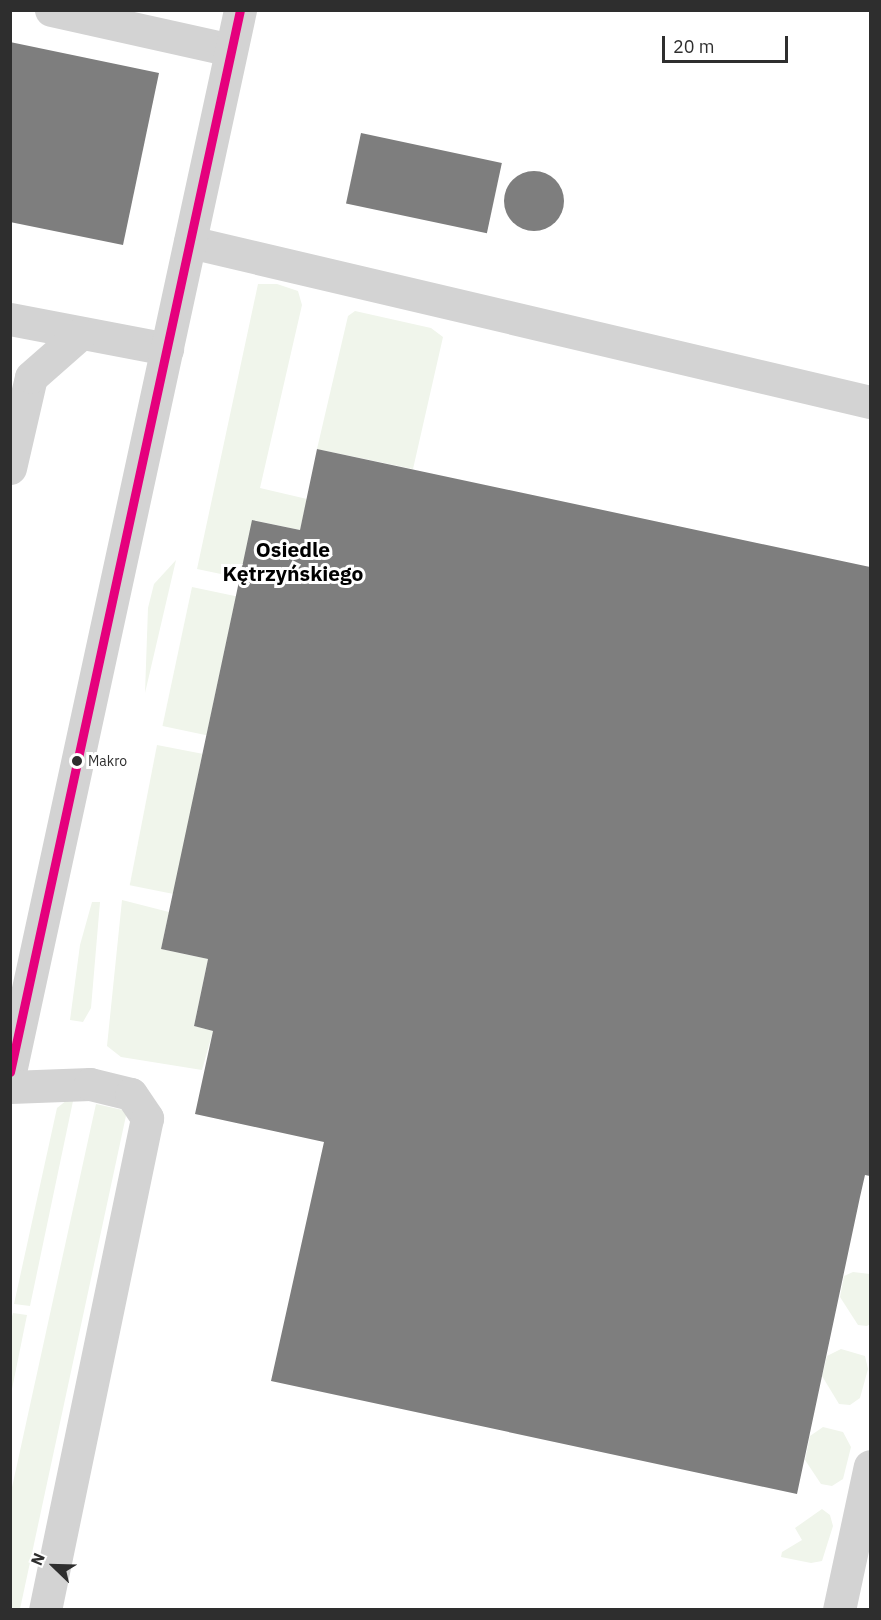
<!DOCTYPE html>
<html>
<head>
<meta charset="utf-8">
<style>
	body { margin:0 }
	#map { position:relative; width:881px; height:1620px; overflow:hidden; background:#fff; font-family:"IBM Plex Sans",sans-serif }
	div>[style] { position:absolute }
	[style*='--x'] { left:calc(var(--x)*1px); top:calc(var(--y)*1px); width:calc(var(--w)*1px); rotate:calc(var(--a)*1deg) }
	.green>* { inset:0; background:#f0f5eb; transform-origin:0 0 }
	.building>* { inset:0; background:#7e7e7e; transform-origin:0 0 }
	.round { border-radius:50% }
	.minor>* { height:33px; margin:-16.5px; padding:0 16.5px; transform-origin:16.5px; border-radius:16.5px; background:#d3d3d3 }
	.bus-1>* { height:9px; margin:-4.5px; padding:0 4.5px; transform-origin:4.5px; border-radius:4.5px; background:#e5007d }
	.dots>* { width:16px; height:16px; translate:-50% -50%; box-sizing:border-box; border:3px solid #fff; border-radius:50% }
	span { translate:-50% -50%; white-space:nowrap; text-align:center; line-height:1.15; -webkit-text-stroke:6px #fff; paint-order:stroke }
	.bus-label { font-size:14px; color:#2e2e2e }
	.left { translate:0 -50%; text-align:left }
	.district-label { font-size:21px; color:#000; font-weight:700 }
	.frame { position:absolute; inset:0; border:12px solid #2e2e2e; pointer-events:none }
	.north { position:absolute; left:24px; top:1536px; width:60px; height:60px; -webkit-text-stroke:4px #fff; paint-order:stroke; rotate:293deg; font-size:16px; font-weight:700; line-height:24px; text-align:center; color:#2e2e2e }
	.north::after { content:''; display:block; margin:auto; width:21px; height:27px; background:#2e2e2e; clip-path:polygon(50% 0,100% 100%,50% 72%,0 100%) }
	.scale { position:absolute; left:662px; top:36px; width:126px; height:27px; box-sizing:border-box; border:3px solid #2e2e2e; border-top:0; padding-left:8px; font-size:18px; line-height:21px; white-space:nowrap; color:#2e2e2e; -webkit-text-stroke:4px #fff; paint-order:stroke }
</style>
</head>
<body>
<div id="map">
	<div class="green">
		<i style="clip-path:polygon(258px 284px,277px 284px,298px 291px,302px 305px,260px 488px,307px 499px,300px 530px,253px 520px,240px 578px,197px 569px)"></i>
		<i style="clip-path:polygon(355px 311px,431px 328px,443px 337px,413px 469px,317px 449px,348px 316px)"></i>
		<i style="clip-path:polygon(176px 560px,145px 693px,148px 608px,154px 584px)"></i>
		<i style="left:192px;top:587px;width:45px;height:142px;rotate:12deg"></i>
		<i style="left:157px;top:745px;width:46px;height:143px;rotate:11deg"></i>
		<i style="clip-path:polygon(122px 900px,169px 912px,161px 949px,208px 959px,194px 1026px,213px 1031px,202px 1070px,121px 1057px,107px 1046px)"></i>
		<i style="clip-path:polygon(92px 902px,100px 902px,91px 1008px,83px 1022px,70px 1020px,80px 945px)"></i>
		<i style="clip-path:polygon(67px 1100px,73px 1101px,30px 1306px,14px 1304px,57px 1108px)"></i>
		<i style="clip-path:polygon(96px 1104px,127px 1111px,20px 1609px,11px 1610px,11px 1492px)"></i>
		<i style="clip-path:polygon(853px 1272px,870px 1274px,870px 1324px,867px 1326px,858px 1325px,840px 1297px,844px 1276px)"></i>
		<i style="clip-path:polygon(13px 1313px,27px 1315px,11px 1394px,10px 1324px)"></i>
		<i style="clip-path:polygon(841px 1349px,865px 1356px,868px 1369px,860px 1398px,850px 1405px,839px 1404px,822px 1376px,827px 1356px)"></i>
		<i style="clip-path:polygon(823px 1427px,843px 1432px,851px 1447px,843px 1479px,832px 1486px,821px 1484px,805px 1460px,810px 1436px)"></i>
		<i style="clip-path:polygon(822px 1509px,830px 1515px,833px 1526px,822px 1561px,811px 1563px,781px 1557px,782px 1552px,802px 1540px,795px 1528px)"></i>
	</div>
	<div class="building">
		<i style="clip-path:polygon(10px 42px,159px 73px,123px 245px,10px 222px)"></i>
		<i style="left:361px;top:133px;width:144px;height:72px;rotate:12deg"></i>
		<i class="round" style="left:504px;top:171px;width:60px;height:60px"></i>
		<i style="clip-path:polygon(317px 449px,870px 567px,870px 1176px,865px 1175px,860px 1197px,797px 1494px,271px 1381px,324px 1142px,195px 1114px,213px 1031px,194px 1026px,208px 959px,161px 949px,252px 520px,300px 530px)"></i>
	</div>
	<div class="minor">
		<i style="--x:51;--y:10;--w:184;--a:12.5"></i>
		<i style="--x:190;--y:242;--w:699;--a:13.24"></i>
		<i style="--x:10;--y:319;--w:160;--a:10.8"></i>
		<i style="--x:10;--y:468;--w:93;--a:-77"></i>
		<i style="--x:31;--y:377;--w:65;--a:-41.3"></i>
		<i style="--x:10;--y:1072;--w:1087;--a:-77.78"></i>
		<i style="--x:10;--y:1087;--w:80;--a:-2.1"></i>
		<i style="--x:90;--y:1084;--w:42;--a:13.7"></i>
		<i style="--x:131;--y:1094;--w:29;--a:56"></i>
		<i style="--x:147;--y:1118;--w:502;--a:101.71"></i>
		<i style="--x:839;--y:1610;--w:147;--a:-77.9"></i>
	</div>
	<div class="bus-1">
		<i style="--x:10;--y:1072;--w:1087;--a:-77.78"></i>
	</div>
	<div class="dots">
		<i style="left:77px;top:761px;background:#2e2e2e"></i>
	</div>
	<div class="bus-label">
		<span class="left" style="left:88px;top:761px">Makro</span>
	</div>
	<div class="district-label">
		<span style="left:293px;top:561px">Osiedle<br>Kętrzyńskiego</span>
	</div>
	<div class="frame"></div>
	<div class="north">N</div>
	<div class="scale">20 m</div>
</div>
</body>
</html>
